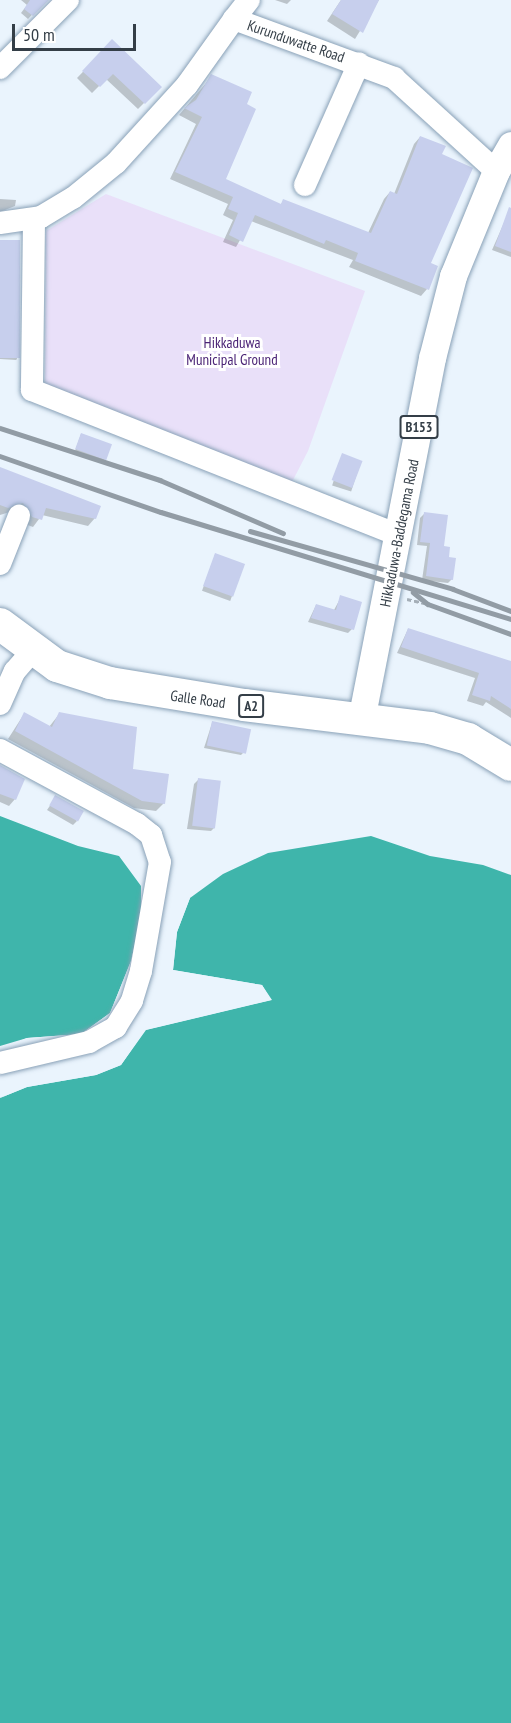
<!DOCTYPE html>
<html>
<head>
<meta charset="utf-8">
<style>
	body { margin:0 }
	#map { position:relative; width:511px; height:1723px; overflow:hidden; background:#eaf4fd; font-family:"PT Sans Narrow",sans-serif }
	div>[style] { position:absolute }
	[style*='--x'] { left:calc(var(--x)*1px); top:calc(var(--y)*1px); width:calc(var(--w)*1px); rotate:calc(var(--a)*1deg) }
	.green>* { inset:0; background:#e9e0f9 }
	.water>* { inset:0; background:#3fb5ab }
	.pier>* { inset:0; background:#eaf4fd }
	.shadow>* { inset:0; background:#0003; transform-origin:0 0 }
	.building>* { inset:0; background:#c7cfed; transform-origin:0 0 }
	.path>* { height:3px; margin-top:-1.5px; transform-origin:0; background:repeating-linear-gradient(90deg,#a5afb8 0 4.5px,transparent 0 7.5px) }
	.roads { filter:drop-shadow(0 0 2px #89a1b7) drop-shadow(0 0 2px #89a1b7) }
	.minor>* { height:22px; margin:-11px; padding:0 11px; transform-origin:11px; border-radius:11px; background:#fff }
	.major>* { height:27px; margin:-13.5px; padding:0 13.5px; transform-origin:13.5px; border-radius:13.5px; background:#fff }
	.highway>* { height:32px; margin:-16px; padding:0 16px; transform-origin:16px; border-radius:16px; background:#fff }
	.rail>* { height:4.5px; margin:-2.25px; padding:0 2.25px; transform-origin:2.25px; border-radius:2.25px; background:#929ca5 }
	span { translate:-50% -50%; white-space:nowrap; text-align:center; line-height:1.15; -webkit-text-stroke:6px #fff; paint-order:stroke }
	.shield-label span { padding:2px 4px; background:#fff; border:2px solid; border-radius:4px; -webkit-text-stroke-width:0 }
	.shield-label { font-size:14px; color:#343e47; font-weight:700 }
	.street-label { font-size:15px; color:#343e47 }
	.park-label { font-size:15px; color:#4b2476 }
	.scale { position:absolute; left:12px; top:24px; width:124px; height:27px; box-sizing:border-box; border:3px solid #343e47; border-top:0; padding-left:8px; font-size:18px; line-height:21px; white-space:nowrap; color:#343e47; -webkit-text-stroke:4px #fff; paint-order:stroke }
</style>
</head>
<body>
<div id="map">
	<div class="green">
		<i style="clip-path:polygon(106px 194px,365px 291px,308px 451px,291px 484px,45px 388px,46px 231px)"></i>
	</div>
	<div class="water">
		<i style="clip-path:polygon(0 816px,78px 846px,119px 856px,141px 886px,141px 919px,131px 961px,110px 1013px,81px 1034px,27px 1038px,0 1046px)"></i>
		<i style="clip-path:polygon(371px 836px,430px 856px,483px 865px,511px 875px,511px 1723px,0 1723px,0 1098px,27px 1087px,96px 1075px,121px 1065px,145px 1030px,271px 1000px,262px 985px,173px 970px,177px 932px,190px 898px,223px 874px,268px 853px)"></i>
	</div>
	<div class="pier">
		<i style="clip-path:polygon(141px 886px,144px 920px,134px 962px,112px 1015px,82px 1037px,27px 1041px,0 1049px,27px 1038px,81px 1034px,110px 1013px,131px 961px,141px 919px)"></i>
		<i style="clip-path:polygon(187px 897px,190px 898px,177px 932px,173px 970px,262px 985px,272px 1000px,146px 1030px,121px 1065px,96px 1075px,27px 1087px,0 1098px,26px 1084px,95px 1073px,119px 1062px,144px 1028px,267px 998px,260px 988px,171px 972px,174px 932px)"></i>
	</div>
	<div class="shadow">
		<i style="clip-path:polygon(46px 0,28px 19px,21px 13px,27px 5px,21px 0)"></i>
		<i style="clip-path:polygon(275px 0,291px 0,287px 4px)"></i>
		<i style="clip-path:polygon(341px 0,379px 0,355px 39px,327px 21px)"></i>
		<i style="clip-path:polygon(112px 42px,160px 87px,138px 109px,106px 79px,92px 93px,77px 78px)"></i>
		<i style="clip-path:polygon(212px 76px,224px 180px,280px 205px,284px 201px,368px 233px,384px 199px,390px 192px,394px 194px,414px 144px,420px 137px,440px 155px,427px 289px,421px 296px,349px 267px,353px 260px,251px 221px,236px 247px,223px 242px,233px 220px,223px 215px,228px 204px,170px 179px,196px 124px,179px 115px)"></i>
		<i style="clip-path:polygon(0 199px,16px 200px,15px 206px,0 212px)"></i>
		<i style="clip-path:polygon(507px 216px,511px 217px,511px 257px,492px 250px)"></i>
		<i style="clip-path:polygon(0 241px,17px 359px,16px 360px,0 359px)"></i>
		<i style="clip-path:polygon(81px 434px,105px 459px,103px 461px,75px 451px)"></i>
		<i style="left:342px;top:455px;width:20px;height:32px;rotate:18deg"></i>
		<i style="clip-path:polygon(0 470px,95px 518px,88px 526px,42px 515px,33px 527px,25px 524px,16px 510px,0 515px)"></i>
		<i style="clip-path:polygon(424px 514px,447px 559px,452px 579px,448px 583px,422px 580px,427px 546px,417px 545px,420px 518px)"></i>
		<i style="left:215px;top:555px;width:30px;height:38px;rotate:20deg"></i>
		<i style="clip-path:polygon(341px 597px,352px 629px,348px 633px,308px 622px,316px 605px,334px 610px)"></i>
		<i style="clip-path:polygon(408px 629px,511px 663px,511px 718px,486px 702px,483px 706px,467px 701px,475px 678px,397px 653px)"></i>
		<i style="clip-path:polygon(60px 713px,131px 771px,164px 803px,156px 811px,134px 808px,8px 739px,24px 714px,49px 727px)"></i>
		<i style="clip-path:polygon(212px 723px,245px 751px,241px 755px,204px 748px)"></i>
		<i style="clip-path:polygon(0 767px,15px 799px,9px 806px,0 802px)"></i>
		<i style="clip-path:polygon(198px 780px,215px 827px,211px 831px,187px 829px,194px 784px)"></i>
		<i style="clip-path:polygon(56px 797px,77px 821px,73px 825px,47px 810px)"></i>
	</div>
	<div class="building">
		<i style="clip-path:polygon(30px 0,49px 0,33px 16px,24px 9px)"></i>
		<i style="clip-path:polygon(341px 0,379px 0,363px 33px,332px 14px)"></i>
		<i style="clip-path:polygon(112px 39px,162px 87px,145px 104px,113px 74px,100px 87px,82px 71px)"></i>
		<i style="clip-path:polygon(211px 74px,252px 92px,247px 104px,256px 109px,226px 179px,281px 204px,283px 199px,371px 233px,390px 191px,397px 194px,420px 136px,446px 146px,442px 154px,473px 168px,431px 263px,438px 266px,429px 290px,355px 261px,358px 253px,326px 240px,324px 244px,255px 215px,243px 242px,229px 235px,238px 213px,228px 209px,233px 197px,175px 172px,202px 117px,184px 108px,196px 100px)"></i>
		<i style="clip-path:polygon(509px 207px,511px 208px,511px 252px,495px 246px)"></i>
		<i style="left:0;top:240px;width:20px;height:118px"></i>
		<i style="left:81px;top:433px;width:33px;height:17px;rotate:20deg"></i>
		<i style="left:342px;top:453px;width:22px;height:29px;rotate:21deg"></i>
		<i style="clip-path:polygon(0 467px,101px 506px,96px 519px,46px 508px,42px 520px,32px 517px,23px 503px,8px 508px,0 505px)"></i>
		<i style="clip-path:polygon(424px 512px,448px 515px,444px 546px,450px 547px,449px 557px,456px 558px,453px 580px,426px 576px,430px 543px,420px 542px)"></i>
		<i style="left:215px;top:553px;width:32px;height:35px;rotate:20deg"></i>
		<i style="clip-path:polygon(340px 595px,362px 602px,354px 630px,311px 618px,316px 604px,336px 610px)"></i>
		<i style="clip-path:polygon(408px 628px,511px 661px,511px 709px,491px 696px,490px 701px,472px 695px,479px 673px,401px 647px)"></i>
		<i style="clip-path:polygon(24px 712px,52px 727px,59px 712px,137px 727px,133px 769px,169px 774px,165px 804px,142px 801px,15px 731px)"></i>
		<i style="left:212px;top:721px;width:40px;height:25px;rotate:12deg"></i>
		<i style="clip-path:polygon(0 765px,25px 779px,16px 800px,0 794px)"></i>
		<i style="left:198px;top:778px;width:23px;height:48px;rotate:7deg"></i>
		<i style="left:55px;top:795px;width:33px;height:12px;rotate:29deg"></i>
	</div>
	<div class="path">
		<i style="--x:407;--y:599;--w:22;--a:13"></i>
	</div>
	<div class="roads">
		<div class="minor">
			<i style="--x:234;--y:19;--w:24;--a:-52"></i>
			<i style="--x:0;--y:68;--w:96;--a:-45"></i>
			<i style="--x:305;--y:185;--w:133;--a:-66.1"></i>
			<i style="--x:34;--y:220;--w:170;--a:90.7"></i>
			<i style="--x:32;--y:390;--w:395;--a:21.6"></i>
			<i style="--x:0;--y:223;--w:41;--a:-8.3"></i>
			<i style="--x:41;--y:217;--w:37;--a:-31"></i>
			<i style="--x:73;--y:198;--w:55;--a:-39.1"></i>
			<i style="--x:116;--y:163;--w:105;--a:-47.7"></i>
			<i style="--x:187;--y:85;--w:81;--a:-54.5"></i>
			<i style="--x:234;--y:19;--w:171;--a:20.2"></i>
			<i style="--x:394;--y:78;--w:138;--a:42.4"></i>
			<i style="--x:0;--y:564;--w:52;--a:-68.4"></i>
			<i style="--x:0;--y:704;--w:36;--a:-66"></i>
			<i style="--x:15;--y:671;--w:28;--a:-49"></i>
			<i style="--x:0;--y:750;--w:156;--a:28.4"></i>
			<i style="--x:137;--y:824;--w:18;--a:38"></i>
			<i style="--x:151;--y:835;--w:28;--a:72"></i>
			<i style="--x:160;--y:862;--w:111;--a:99.9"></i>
			<i style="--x:141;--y:971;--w:31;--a:107"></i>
			<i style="--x:132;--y:1001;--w:31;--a:122"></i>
			<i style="--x:116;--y:1027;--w:31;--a:151"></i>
			<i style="--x:89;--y:1042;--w:91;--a:166.7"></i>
		</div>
		<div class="major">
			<i style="--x:361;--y:720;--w:369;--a:-78.9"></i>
			<i style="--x:432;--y:358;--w:85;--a:-75.6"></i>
			<i style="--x:453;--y:276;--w:113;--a:-67.7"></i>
			<i style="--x:496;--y:171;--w:30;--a:-60"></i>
		</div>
		<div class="highway">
			<i style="--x:0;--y:624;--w:71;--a:36.4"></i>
			<i style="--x:57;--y:666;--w:56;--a:17.8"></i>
			<i style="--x:110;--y:683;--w:136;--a:9.3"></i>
			<i style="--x:244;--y:705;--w:187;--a:7"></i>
			<i style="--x:430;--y:728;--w:40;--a:16"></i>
			<i style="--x:468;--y:739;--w:50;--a:31.2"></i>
		</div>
	</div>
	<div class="rail">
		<i style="--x:0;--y:428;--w:168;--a:18"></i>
		<i style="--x:160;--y:480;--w:134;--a:23.3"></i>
		<i style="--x:0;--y:456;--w:170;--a:19.2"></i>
		<i style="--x:161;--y:512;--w:366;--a:17"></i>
		<i style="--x:250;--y:531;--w:211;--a:15.9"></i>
		<i style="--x:453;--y:589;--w:62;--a:20.8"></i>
		<i style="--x:413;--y:592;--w:19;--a:39"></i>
		<i style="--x:428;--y:604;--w:88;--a:19.9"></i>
	</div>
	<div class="shield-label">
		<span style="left:419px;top:427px">B153</span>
		<span style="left:251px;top:706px">A2</span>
	</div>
	<div class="street-label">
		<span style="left:296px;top:41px;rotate:19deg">Kurunduwatte Road</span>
		<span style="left:399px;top:533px;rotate:-79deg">Hikkaduwa-Baddegama Road</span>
		<span style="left:198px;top:699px;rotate:8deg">Galle Road</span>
	</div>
	<div class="park-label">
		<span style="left:232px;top:351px">Hikkaduwa<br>Municipal Ground</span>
	</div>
	<div class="scale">50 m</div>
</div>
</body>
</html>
